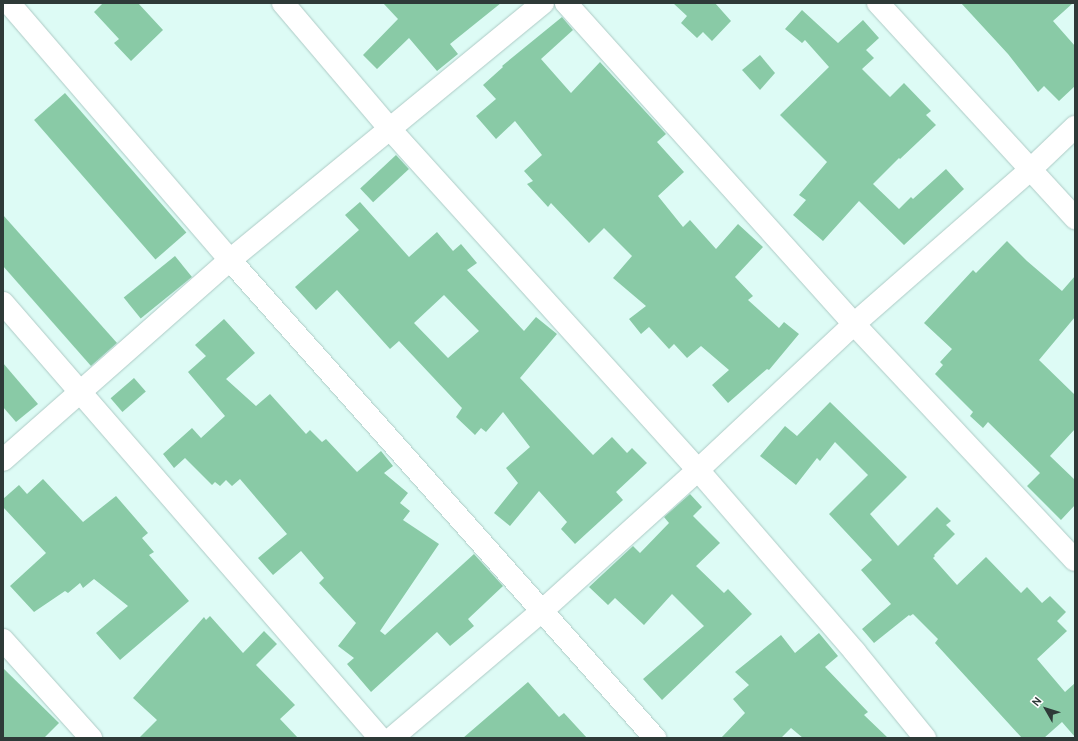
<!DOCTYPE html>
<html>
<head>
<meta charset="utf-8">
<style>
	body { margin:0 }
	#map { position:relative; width:1078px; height:741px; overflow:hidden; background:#ddfbf5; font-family:Cabin,sans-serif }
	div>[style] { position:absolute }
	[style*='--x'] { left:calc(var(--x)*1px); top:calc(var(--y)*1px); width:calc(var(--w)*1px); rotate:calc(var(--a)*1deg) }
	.building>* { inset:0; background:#89caa6; transform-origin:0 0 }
	.roads { filter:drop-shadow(0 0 1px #adcac5) drop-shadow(0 0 1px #adcac5) }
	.street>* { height:22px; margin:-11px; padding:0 11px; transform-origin:11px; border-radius:11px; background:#fff }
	span { translate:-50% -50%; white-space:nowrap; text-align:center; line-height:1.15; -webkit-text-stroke:3px #fff; paint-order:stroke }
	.frame { position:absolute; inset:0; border:4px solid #2e3a38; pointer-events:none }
	.north { position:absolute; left:1026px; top:689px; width:40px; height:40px; -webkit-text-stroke:3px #fff; paint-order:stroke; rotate:309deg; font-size:11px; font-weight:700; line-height:16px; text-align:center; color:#2e3a38 }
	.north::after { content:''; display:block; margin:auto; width:14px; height:18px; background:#2e3a38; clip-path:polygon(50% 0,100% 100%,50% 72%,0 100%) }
</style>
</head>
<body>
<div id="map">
	<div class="building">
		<i style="clip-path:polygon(103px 3px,138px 3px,163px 30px,131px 61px,114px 43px,119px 39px,94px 12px)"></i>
		<i style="clip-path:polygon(383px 3px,501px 3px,450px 44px,458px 54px,437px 71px,409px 38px,377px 69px,363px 55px,398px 19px)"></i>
		<i style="clip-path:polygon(673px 3px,715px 3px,731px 21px,712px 41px,703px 32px,697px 38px,681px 23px,687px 16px)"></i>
		<i style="clip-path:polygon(961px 3px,1073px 3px,1053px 21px,1075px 46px,1075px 86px,1059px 101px,1044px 86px,1038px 92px,1008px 54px)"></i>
		<i style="clip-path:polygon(802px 10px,838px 43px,863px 20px,879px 38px,866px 50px,874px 58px,862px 69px,890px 97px,904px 83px,931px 111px,926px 115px,936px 125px,900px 159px,899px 158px,873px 184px,899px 209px,911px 197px,913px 199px,946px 169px,964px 189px,904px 245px,859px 201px,823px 241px,793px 215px,806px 200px,799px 195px,827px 162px,780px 115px,829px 67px,805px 40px,802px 43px,785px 29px)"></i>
		<i style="clip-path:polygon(562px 17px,573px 30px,541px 59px,571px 93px,600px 62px,666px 134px,657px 142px,684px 172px,658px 196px,683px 227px,690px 220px,716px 249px,738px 224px,763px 247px,735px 277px,753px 296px,748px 300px,779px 328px,784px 322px,799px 334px,769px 370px,767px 369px,728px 403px,712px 385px,729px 370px,701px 346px,687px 358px,674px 344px,669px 349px,649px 327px,641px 334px,629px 319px,646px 306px,613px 278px,632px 256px,604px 228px,589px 243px,551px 203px,548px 207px,527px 184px,533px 181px,524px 171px,542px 155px,515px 121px,496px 139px,476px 116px,496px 99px,483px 85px,503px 67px,502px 66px)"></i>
		<i style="clip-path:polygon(760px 55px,775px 73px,760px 90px,742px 70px)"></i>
		<i style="left:65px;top:93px;width:185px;height:41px;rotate:49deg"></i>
		<i style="left:396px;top:155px;width:19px;height:49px;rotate:47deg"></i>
		<i style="clip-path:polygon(evenodd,360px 202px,409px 257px,437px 232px,453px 251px,461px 244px,477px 263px,467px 270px,524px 331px,536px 317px,557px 334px,520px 378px,593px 455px,612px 437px,627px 453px,632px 448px,647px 463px,616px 492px,623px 500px,575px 544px,561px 529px,567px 522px,539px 491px,510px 526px,494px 513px,518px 483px,506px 468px,530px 447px,503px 412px,486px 432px,481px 428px,475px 435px,456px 417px,462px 408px,399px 341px,390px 349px,337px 290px,316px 310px,295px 287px,359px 230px,345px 215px,360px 202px,444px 295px,479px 331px,448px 358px,414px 323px,444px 295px)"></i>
		<i style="clip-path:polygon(3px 215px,117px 343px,91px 366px,3px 266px)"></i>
		<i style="clip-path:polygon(1007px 241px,1027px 261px,1062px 291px,1075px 276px,1075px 317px,1039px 360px,1075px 395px,1075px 429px,1050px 456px,1075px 480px,1075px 505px,1061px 520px,1027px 486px,1040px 473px,988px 422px,983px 428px,970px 416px,973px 412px,935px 374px,943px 365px,940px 362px,952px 349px,924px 323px,973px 270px,976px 273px)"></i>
		<i style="left:175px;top:256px;width:27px;height:66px;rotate:51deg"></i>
		<i style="clip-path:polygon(224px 319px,255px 353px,226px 379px,256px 406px,270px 394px,306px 434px,310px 430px,322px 442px,326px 439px,357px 472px,381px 451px,393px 466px,384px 473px,408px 493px,400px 503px,410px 511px,403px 520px,439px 544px,380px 631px,385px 635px,474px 554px,503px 586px,468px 619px,474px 626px,450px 646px,437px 632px,371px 692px,347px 664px,354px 658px,338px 646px,356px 623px,319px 583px,324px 578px,301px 551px,273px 575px,258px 558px,287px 534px,240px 479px,232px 486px,226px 480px,220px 486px,215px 482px,212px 485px,185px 458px,174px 468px,163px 454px,192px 428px,201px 438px,225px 416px,188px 372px,206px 356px,195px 345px)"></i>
		<i style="clip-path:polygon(3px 363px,38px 404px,16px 422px,3px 407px)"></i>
		<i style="left:134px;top:378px;width:18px;height:31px;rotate:49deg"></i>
		<i style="clip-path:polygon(830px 402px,907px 477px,870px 514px,898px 546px,937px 507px,951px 521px,946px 525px,955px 534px,934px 555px,935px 556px,933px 558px,957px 585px,986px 557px,1021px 593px,1027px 587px,1042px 603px,1050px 596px,1066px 612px,1057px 621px,1067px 631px,1037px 659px,1065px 692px,1075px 683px,1075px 737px,1062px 722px,1044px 738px,1022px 738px,935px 643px,938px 639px,913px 614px,910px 616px,909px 615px,874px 643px,862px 629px,891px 604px,861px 570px,872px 560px,829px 514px,868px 475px,835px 442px,820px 461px,817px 458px,796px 485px,760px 456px,785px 426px,797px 436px)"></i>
		<i style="clip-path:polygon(43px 479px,83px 522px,116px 496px,148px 533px,142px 538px,154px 552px,149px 555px,189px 601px,120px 660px,96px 633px,128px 606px,94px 579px,83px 588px,80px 583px,68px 593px,65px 591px,34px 612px,10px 586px,46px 553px,3px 507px,3px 499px,19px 485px,27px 494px)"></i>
		<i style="clip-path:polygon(690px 494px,702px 507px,693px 516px,720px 543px,696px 566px,724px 593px,728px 589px,752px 614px,662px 700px,643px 679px,704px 626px,672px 594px,644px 625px,615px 598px,608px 605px,589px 587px,633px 546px,640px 553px,669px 523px,664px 517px)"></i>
		<i style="clip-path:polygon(210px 616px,243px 653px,264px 631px,277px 644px,256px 665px,295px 705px,280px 719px,298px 738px,139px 738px,157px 720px,133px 698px,204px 617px,206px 620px)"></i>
		<i style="clip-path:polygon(819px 633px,838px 656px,825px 667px,868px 712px,864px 715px,888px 738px,803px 738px,791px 728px,781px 738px,721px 738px,745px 713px,733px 699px,749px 685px,735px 672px,781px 635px,795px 653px)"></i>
		<i style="clip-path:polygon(3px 668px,59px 723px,44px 738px,3px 738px)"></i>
		<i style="clip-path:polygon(528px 682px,559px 717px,564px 713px,587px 738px,463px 738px)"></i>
	</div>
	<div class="roads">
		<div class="street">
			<i style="--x:9;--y:3;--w:339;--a:49.3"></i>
			<i style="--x:230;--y:260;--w:640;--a:48.36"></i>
			<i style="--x:283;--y:3;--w:164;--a:49.7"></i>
			<i style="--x:389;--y:128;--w:461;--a:47.9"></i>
			<i style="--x:698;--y:470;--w:240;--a:49.2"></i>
			<i style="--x:855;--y:652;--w:111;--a:50.9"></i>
			<i style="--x:566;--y:3;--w:431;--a:48.1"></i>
			<i style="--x:854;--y:324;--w:323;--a:46.9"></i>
			<i style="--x:878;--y:3;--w:292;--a:47.5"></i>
			<i style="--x:3;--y:303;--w:576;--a:49.09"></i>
			<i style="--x:3;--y:460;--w:303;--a:-41.4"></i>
			<i style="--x:230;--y:260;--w:405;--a:-39.4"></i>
			<i style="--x:3;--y:640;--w:132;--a:48.1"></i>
			<i style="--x:392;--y:738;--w:198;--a:-40.3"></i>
			<i style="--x:543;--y:610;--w:209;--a:-42.1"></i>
			<i style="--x:698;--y:470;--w:214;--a:-43.1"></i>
			<i style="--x:854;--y:324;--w:235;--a:-41.2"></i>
			<i style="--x:1031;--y:169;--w:61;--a:-43.7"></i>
		</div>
	</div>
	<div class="frame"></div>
	<div class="north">N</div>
</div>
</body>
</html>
